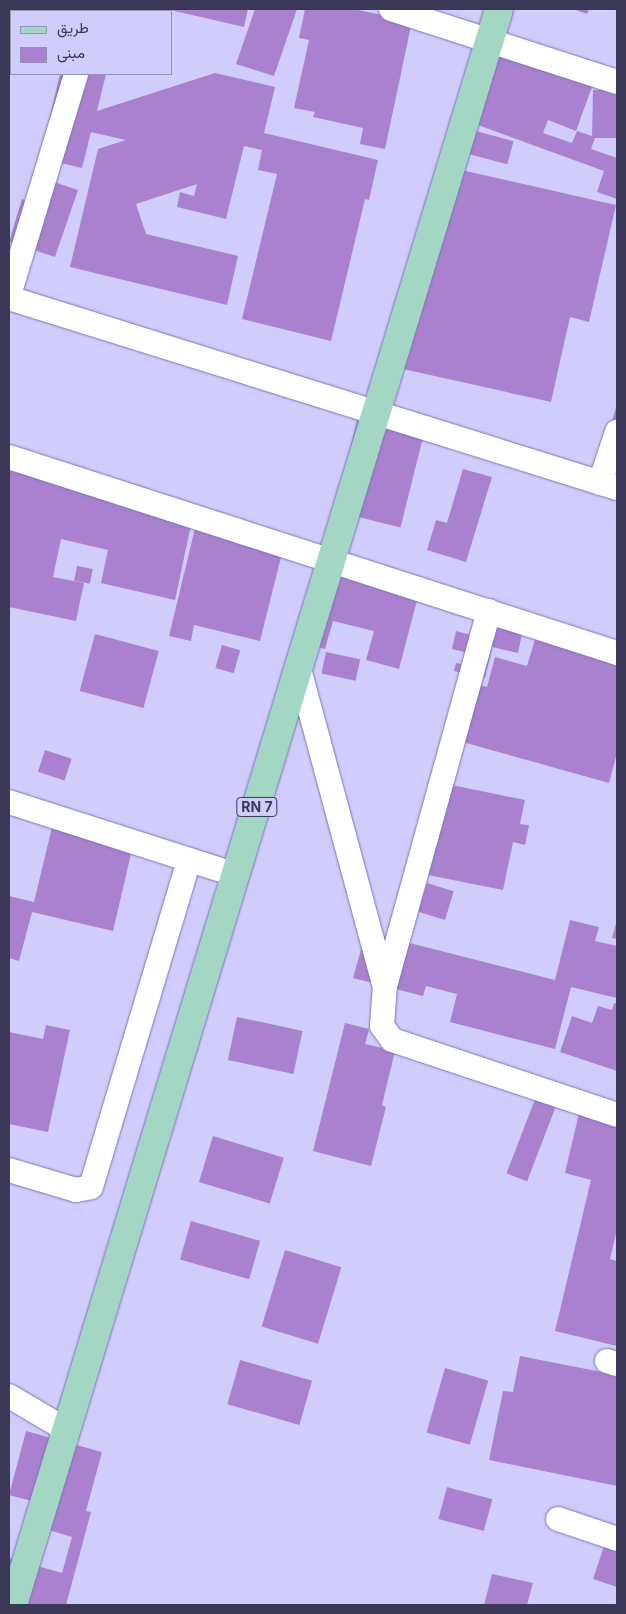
<!DOCTYPE html>
<html>
<head>
<meta charset="utf-8">
<style>
	body { margin:0 }
	#map { position:relative; width:626px; height:1614px; overflow:hidden; background:#d0cdfc; font-family:Inter,Vazirmatn,sans-serif }
	div>[style] { position:absolute }
	[style*='--x'] { left:calc(var(--x)*1px); top:calc(var(--y)*1px); width:calc(var(--w)*1px); rotate:calc(var(--a)*1deg) }
	.building>* { inset:0; background:#aa81ce; transform-origin:0 0 }
	.roads { filter:drop-shadow(0 0 1px #7c73bc) drop-shadow(0 0 1px #7c73bc) }
	.minor>* { height:24px; margin:-12px; padding:0 12px; transform-origin:12px; border-radius:12px; background:#fff }
	.primary>* { height:28px; margin:-14px; padding:0 14px; transform-origin:14px; border-radius:14px; background:#a3d7c4 }
	span { translate:-50% -50%; white-space:nowrap; text-align:center; line-height:1.15; -webkit-text-stroke:5px #d0cdfc; paint-order:stroke }
	.shield-label span { padding:1px 4px; background:#d0cdfc; border:1px solid; border-radius:4px; -webkit-text-stroke-width:0 }
	.shield-label { font-size:14px; color:#3a3757; font-weight:700 }
	.frame { position:absolute; inset:0; border:10px solid #3a3757; pointer-events:none }
	.legend { position:absolute; left:10px; top:10px; width:162px; height:65px; box-sizing:border-box; background:#d0cdfc; border:1px solid #9491ba; margin:0; padding:6px 9px; list-style:none; font-size:15px; color:#3a3757 }
	.legend li { display:flex; align-items:center; gap:10px; height:25px }
	.legend b { width:25px; border:1px solid #9491ba }
</style>
</head>
<body>
<div id="map">
	<div class="building">
		<i style="clip-path:polygon(9px 9px,26px 9px,11px 11px,9px 51px)"></i>
		<i style="clip-path:polygon(166px 9px,248px 9px,244px 27px)"></i>
		<i style="clip-path:polygon(255px 9px,297px 9px,274px 76px,236px 64px)"></i>
		<i style="clip-path:polygon(305px 9px,353px 9px,412px 21px,385px 149px,360px 144px,363px 128px,313px 117px,315px 112px,294px 108px,309px 40px,299px 38px)"></i>
		<i style="clip-path:polygon(573px 9px,589px 9px,587px 14px)"></i>
		<i style="clip-path:polygon(493px 51px,592px 87px,576px 131px,548px 120px,543px 133px,572px 143px,577px 131px,592px 136px,593px 90px,617px 90px,617px 138px,595px 138px,591px 149px,617px 158px,617px 199px,597px 192px,604px 171px,467px 121px)"></i>
		<i style="clip-path:polygon(215px 73px,275px 87px,264px 133px,378px 160px,369px 200px,365px 199px,331px 341px,242px 319px,277px 174px,258px 170px,262px 150px,244px 146px,226px 219px,177px 207px,180px 192px,194px 196px,197px 184px,136px 204px,146px 234px,238px 256px,227px 305px,70px 267px,98px 149px,126px 140px,91px 132px,82px 168px,40px 158px,60px 74px,106px 74px,97px 111px)"></i>
		<i style="left:472px;top:130px;width:43px;height:24px;rotate:15deg"></i>
		<i style="clip-path:polygon(439px 165px,616px 205px,589px 322px,570px 317px,551px 402px,403px 369px)"></i>
		<i style="clip-path:polygon(36px 176px,78px 190px,55px 257px,9px 242px,22px 199px,27px 201px)"></i>
		<i style="clip-path:polygon(617px 404px,617px 434px,609px 431px)"></i>
		<i style="left:358px;top:417px;width:68px;height:97px;rotate:14deg"></i>
		<i style="clip-path:polygon(463px 469px,492px 477px,466px 562px,427px 550px,436px 520px,447px 523px)"></i>
		<i style="clip-path:polygon(9px 471px,194px 511px,175px 600px,101px 583px,108px 550px,61px 539px,53px 577px,84px 583px,76px 621px,9px 607px)"></i>
		<i style="clip-path:polygon(196px 524px,284px 545px,260px 641px,194px 625px,191px 641px,169px 636px)"></i>
		<i style="clip-path:polygon(320px 562px,420px 589px,399px 669px,366px 660px,374px 631px,333px 621px,325px 649px,299px 642px)"></i>
		<i style="left:77px;top:566px;width:16px;height:15px;rotate:11deg"></i>
		<i style="clip-path:polygon(475px 619px,523px 629px,518px 653px,492px 647px,485px 678px,454px 671px,456px 663px,474px 667px,477px 655px,452px 649px,456px 631px,471px 635px)"></i>
		<i style="clip-path:polygon(538px 630px,617px 653px,617px 753px,609px 783px,452px 739px,468px 682px,487px 687px,495px 657px,527px 666px)"></i>
		<i style="left:95px;top:634px;width:66px;height:59px;rotate:15deg"></i>
		<i style="left:222px;top:645px;width:19px;height:24px;rotate:16deg"></i>
		<i style="left:326px;top:652px;width:35px;height:22px;rotate:12deg"></i>
		<i style="left:45px;top:750px;width:28px;height:23px;rotate:18deg"></i>
		<i style="clip-path:polygon(447px 784px,525px 800px,520px 824px,529px 825px,525px 845px,513px 842px,503px 890px,428px 875px)"></i>
		<i style="clip-path:polygon(53px 823px,134px 841px,113px 931px,32px 912px,19px 961px,9px 958px,9px 896px,34px 902px)"></i>
		<i style="left:427px;top:883px;width:28px;height:30px;rotate:17deg"></i>
		<i style="clip-path:polygon(570px 920px,599px 927px,595px 941px,617px 946px,617px 998px,571px 987px,555px 1049px,450px 1022px,457px 994px,426px 986px,423px 996px,353px 978px,366px 932px,555px 980px)"></i>
		<i style="clip-path:polygon(617px 920px,617px 939px,612px 938px)"></i>
		<i style="clip-path:polygon(614px 1003px,617px 1004px,617px 1071px,560px 1052px,572px 1016px,592px 1023px,598px 1006px,612px 1010px)"></i>
		<i style="left:237px;top:1017px;width:67px;height:44px;rotate:12deg"></i>
		<i style="clip-path:polygon(345px 1023px,369px 1029px,365px 1044px,395px 1051px,382px 1105px,386px 1107px,371px 1166px,313px 1151px)"></i>
		<i style="clip-path:polygon(46px 1025px,70px 1030px,48px 1132px,9px 1124px,9px 1032px,43px 1039px)"></i>
		<i style="left:537px;top:1094px;width:22px;height:85px;rotate:21deg"></i>
		<i style="clip-path:polygon(579px 1113px,617px 1122px,617px 1230px,610px 1259px,617px 1261px,617px 1346px,555px 1331px,591px 1180px,565px 1173px)"></i>
		<i style="left:213px;top:1136px;width:74px;height:48px;rotate:17deg"></i>
		<i style="left:191px;top:1221px;width:72px;height:40px;rotate:16deg"></i>
		<i style="left:285px;top:1250px;width:59px;height:80px;rotate:17deg"></i>
		<i style="clip-path:polygon(520px 1356px,617px 1375px,617px 1486px,489px 1460px,503px 1391px,513px 1392px)"></i>
		<i style="left:240px;top:1360px;width:75px;height:46px;rotate:16deg"></i>
		<i style="left:445px;top:1368px;width:45px;height:67px;rotate:16deg"></i>
		<i style="clip-path:polygon(26px 1431px,102px 1452px,86px 1511px,91px 1512px,66px 1605px,9px 1605px,9px 1558px,62px 1573px,72px 1537px,45px 1529px,51px 1506px,9px 1495px)"></i>
		<i style="left:447px;top:1487px;width:47px;height:33px;rotate:15deg"></i>
		<i style="clip-path:polygon(607px 1537px,617px 1540px,617px 1587px,593px 1579px)"></i>
		<i style="clip-path:polygon(492px 1574px,533px 1583px,527px 1605px,484px 1605px)"></i>
	</div>
	<div class="roads">
		<div class="minor">
			<i style="--x:391;--y:9;--w:237;--a:17.9"></i>
			<i style="--x:95;--y:11;--w:2;--a:-63"></i>
			<i style="--x:9;--y:295;--w:231;--a:-73.1"></i>
			<i style="--x:9;--y:298;--w:637;--a:17.35"></i>
			<i style="--x:9;--y:457;--w:639;--a:17.87"></i>
			<i style="--x:600;--y:483;--w:54;--a:-71.6"></i>
			<i style="--x:489;--y:611;--w:388;--a:105.5"></i>
			<i style="--x:385;--y:985;--w:41;--a:94.2"></i>
			<i style="--x:382;--y:1026;--w:17;--a:54"></i>
			<i style="--x:392;--y:1040;--w:237;--a:18.4"></i>
			<i style="--x:299;--y:669;--w:325;--a:74.9"></i>
			<i style="--x:9;--y:802;--w:238;--a:17.8"></i>
			<i style="--x:9;--y:1170;--w:70;--a:16.6"></i>
			<i style="--x:76;--y:1190;--w:15;--a:-11"></i>
			<i style="--x:91;--y:1187;--w:341;--a:-73.3"></i>
			<i style="--x:607;--y:1361;--w:10;--a:17"></i>
			<i style="--x:9;--y:1396;--w:65;--a:30.5"></i>
			<i style="--x:558;--y:1519;--w:62;--a:18.7"></i>
		</div>
		<div class="primary">
			<i style="--x:13;--y:1605;--w:1668;--a:-73.06"></i>
		</div>
	</div>
	<div class="shield-label">
		<span style="left:257px;top:807px">RN 7</span>
	</div>
	<div class="frame"></div>
	<ul class="legend">
	<li><b style="height:6px;background:#a3d7c4"></b>طريق</li>
	<li><b style="height:14px;background:#aa81ce"></b>مبنى</li>
	</ul>
</div>
</body>
</html>
